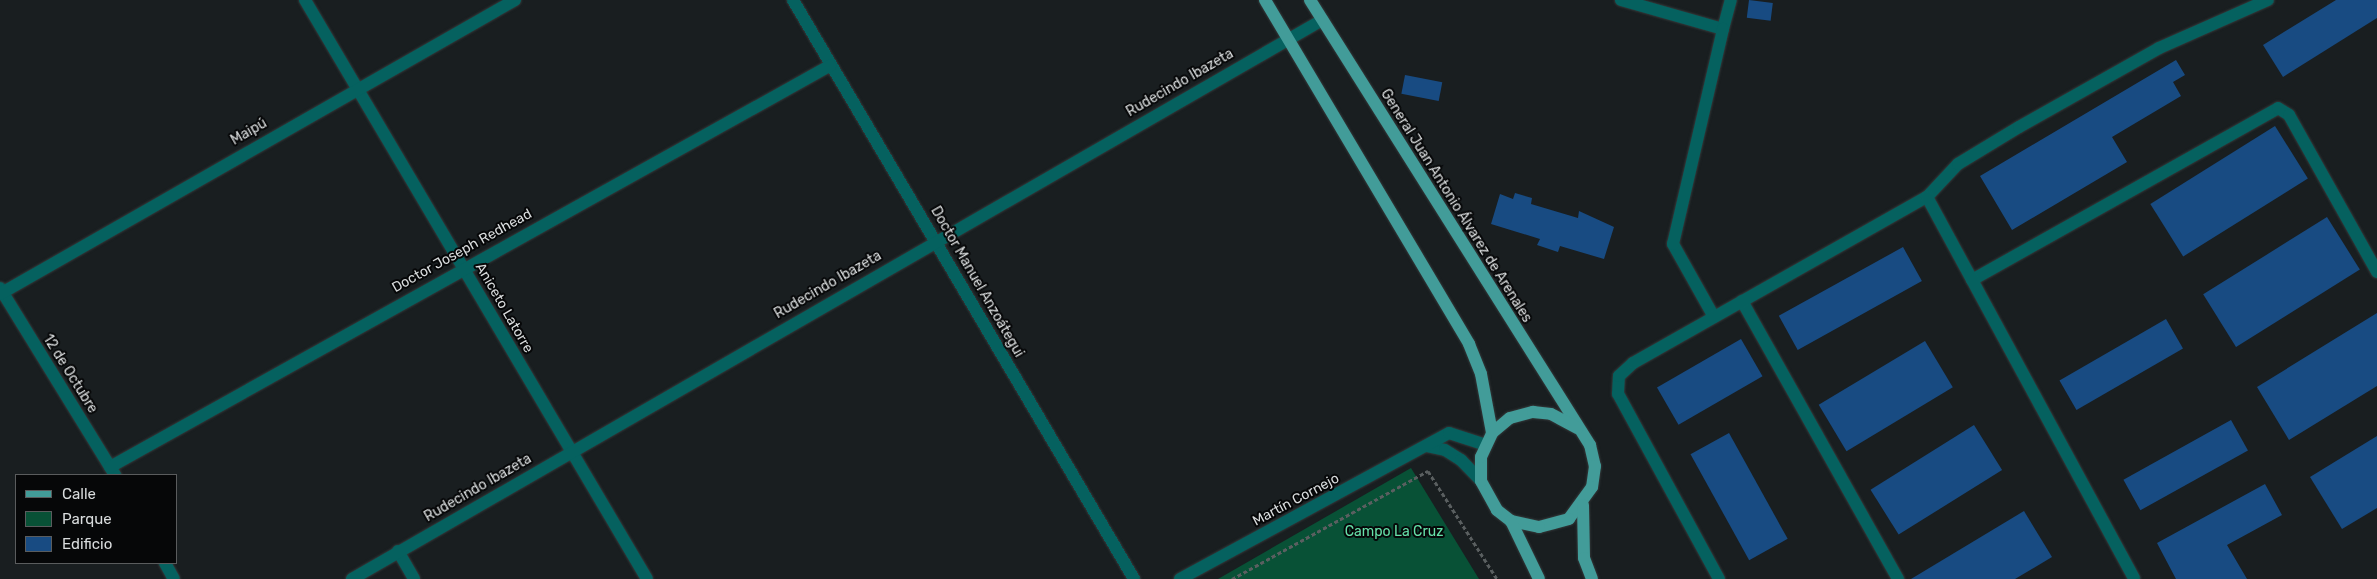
<!DOCTYPE html>
<html>
<head>
<meta charset="utf-8">
<style>
	body { margin:0 }
	#map { position:relative; width:2377px; height:579px; overflow:hidden; background:#191e20; font-family:Rubik,sans-serif }
	div>[style] { position:absolute }
	[style*='--x'] { left:calc(var(--x)*1px); top:calc(var(--y)*1px); width:calc(var(--w)*1px); rotate:calc(var(--a)*1deg) }
	.green>* { inset:0; background:#085136 }
	.building>* { inset:0; background:#184b82; transform-origin:0 0 }
	.path>* { height:3px; margin-top:-1.5px; transform-origin:0; background:repeating-linear-gradient(90deg,#5a5f60 0 4px,transparent 0 6.5px) }
	.roads { filter:drop-shadow(0 0 1px #34393a) drop-shadow(0 0 1px #34393a) }
	.minor>* { height:12px; margin:-6px; padding:0 6px; transform-origin:6px; border-radius:6px; background:#05615f }
	.major>* { height:12px; margin:-6px; padding:0 6px; transform-origin:6px; border-radius:6px; background:#429c99 }
	span { translate:-50% -50%; white-space:nowrap; text-align:center; line-height:1.15; -webkit-text-stroke:4px #060708; paint-order:stroke }
	.street-label { font-size:14px; color:#d9dcdd }
	.park-label { font-size:14px; color:#66e1a9 }
	.legend { position:absolute; left:15px; top:474px; width:162px; height:90px; box-sizing:border-box; background:#060708; border:1px solid #5a5c5d; margin:0; padding:6px 9px; list-style:none; font-size:15px; color:#d9dcdd }
	.legend li { display:flex; align-items:center; gap:10px; height:25px }
	.legend b { width:25px; border:1px solid #5a5c5d }
</style>
</head>
<body>
<div id="map">
	<div class="green">
		<i style="clip-path:polygon(1411px 468px,1479px 579px,1218px 579px)"></i>
	</div>
	<div class="building">
		<i style="left:1749px;top:0;width:24px;height:18px;rotate:7deg"></i>
		<i style="clip-path:polygon(2336px 0,2377px 0,2377px 18px,2283px 77px,2263px 45px)"></i>
		<i style="clip-path:polygon(2176px 60px,2185px 75px,2173px 82px,2181px 96px,2112px 137px,2127px 162px,2012px 230px,1980px 176px)"></i>
		<i style="left:1405px;top:75px;width:38px;height:19px;rotate:11deg"></i>
		<i style="left:2275px;top:126px;width:62px;height:147px;rotate:58deg"></i>
		<i style="clip-path:polygon(1515px 193px,1532px 198px,1531px 204px,1578px 218px,1579px 211px,1614px 227px,1604px 259px,1560px 246px,1558px 252px,1537px 245px,1540px 239px,1491px 224px,1500px 194px,1513px 199px)"></i>
		<i style="left:2327px;top:217px;width:62px;height:146px;rotate:58deg"></i>
		<i style="left:1903px;top:247px;width:39px;height:142px;rotate:61deg"></i>
		<i style="clip-path:polygon(2377px 313px,2377px 386px,2289px 440px,2257px 387px)"></i>
		<i style="left:2166px;top:319px;width:34px;height:123px;rotate:60deg"></i>
		<i style="left:1741px;top:339px;width:43px;height:97px;rotate:60deg"></i>
		<i style="left:1925px;top:341px;width:54px;height:124px;rotate:59deg"></i>
		<i style="left:2231px;top:420px;width:35px;height:123px;rotate:61deg"></i>
		<i style="left:1974px;top:425px;width:53px;height:122px;rotate:58deg"></i>
		<i style="left:1729px;top:433px;width:121px;height:44px;rotate:61deg"></i>
		<i style="clip-path:polygon(2377px 436px,2377px 508px,2342px 529px,2310px 477px)"></i>
		<i style="clip-path:polygon(2265px 484px,2282px 515px,2227px 545px,2247px 579px,2176px 579px,2157px 543px)"></i>
		<i style="clip-path:polygon(2024px 511px,2052px 557px,2015px 579px,1911px 579px)"></i>
	</div>
	<div class="path">
		<i style="--x:1232;--y:579;--w:224;--a:-28.9"></i>
		<i style="--x:1428;--y:471;--w:128;--a:57.4"></i>
	</div>
	<div class="roads">
		<div class="minor">
			<i style="--x:305;--y:0;--w:672;--a:59.43"></i>
			<i style="--x:793;--y:0;--w:672;--a:59.5"></i>
			<i style="--x:1621;--y:0;--w:106;--a:15.9"></i>
			<i style="--x:1723;--y:29;--w:30;--a:-75"></i>
			<i style="--x:1927;--y:197;--w:45;--a:-46.8"></i>
			<i style="--x:1958;--y:164;--w:71;--a:-31.2"></i>
			<i style="--x:2019;--y:127;--w:161;--a:-29.4"></i>
			<i style="--x:2159;--y:48;--w:119;--a:-23.8"></i>
			<i style="--x:1972;--y:280;--w:351;--a:-29.3"></i>
			<i style="--x:2278;--y:108;--w:13;--a:32"></i>
			<i style="--x:2289;--y:115;--w:180;--a:60.7"></i>
			<i style="--x:0;--y:288;--w:220;--a:58.4"></i>
			<i style="--x:0;--y:294;--w:593;--a:-29.72"></i>
			<i style="--x:1742;--y:301;--w:319;--a:60.7"></i>
			<i style="--x:1714;--y:317;--w:84;--a:-119.3"></i>
			<i style="--x:1673;--y:244;--w:221;--a:-76.9"></i>
			<i style="--x:1426;--y:446;--w:19;--a:12"></i>
			<i style="--x:1445;--y:450;--w:19;--a:32"></i>
			<i style="--x:1461;--y:460;--w:29;--a:46"></i>
			<i style="--x:110;--y:467;--w:825;--a:-29.14"></i>
			<i style="--x:398;--y:551;--w:32;--a:60"></i>
			<i style="--x:165;--y:563;--w:18;--a:61"></i>
			<i style="--x:352;--y:579;--w:1120;--a:-29.95"></i>
			<i style="--x:1180;--y:579;--w:306;--a:-28.5"></i>
			<i style="--x:1449;--y:433;--w:39;--a:18"></i>
			<i style="--x:1719;--y:579;--w:211;--a:-118.6"></i>
			<i style="--x:1618;--y:394;--w:18;--a:-87"></i>
			<i style="--x:1619;--y:376;--w:19;--a:-43"></i>
			<i style="--x:1633;--y:363;--w:338;--a:-29.5"></i>
			<i style="--x:1927;--y:197;--w:434;--a:61.5"></i>
		</div>
		<div class="major">
			<i style="--x:1265;--y:0;--w:400;--a:59.3"></i>
			<i style="--x:1469;--y:344;--w:32;--a:68"></i>
			<i style="--x:1481;--y:374;--w:60;--a:79.4"></i>
			<i style="--x:1310;--y:0;--w:526;--a:57.82"></i>
			<i style="--x:1590;--y:445;--w:22;--a:77"></i>
			<i style="--x:1595;--y:466;--w:21;--a:98"></i>
			<i style="--x:1592;--y:487;--w:39;--a:126"></i>
			<i style="--x:1569;--y:519;--w:31;--a:165"></i>
			<i style="--x:1539;--y:527;--w:29;--a:-168"></i>
			<i style="--x:1511;--y:521;--w:18;--a:-142"></i>
			<i style="--x:1497;--y:510;--w:33;--a:-119"></i>
			<i style="--x:1481;--y:481;--w:24;--a:-90"></i>
			<i style="--x:1481;--y:457;--w:26;--a:-65"></i>
			<i style="--x:1492;--y:433;--w:23;--a:-40"></i>
			<i style="--x:1510;--y:418;--w:24;--a:-15"></i>
			<i style="--x:1533;--y:412;--w:18;--a:6"></i>
			<i style="--x:1551;--y:414;--w:30;--a:28"></i>
			<i style="--x:1583;--y:505;--w:53;--a:88.9"></i>
			<i style="--x:1584;--y:558;--w:22;--a:69"></i>
			<i style="--x:1511;--y:521;--w:64;--a:64.2"></i>
		</div>
	</div>
	<div class="street-label">
		<span style="left:1180px;top:83px;rotate:-30deg">Rudecindo Ibazeta</span>
		<span style="left:249px;top:132px;rotate:-30deg">Maipú</span>
		<span style="left:1456px;top:206px;rotate:58deg">General Juan Antonio Álvarez de Arenales</span>
		<span style="left:462px;top:251px;rotate:-29deg">Doctor Joseph Redhead</span>
		<span style="left:977px;top:282px;rotate:60deg">Doctor Manuel Anzoátegui</span>
		<span style="left:828px;top:285px;rotate:-30deg">Rudecindo Ibazeta</span>
		<span style="left:504px;top:308px;rotate:60deg">Aniceto Latorre</span>
		<span style="left:70px;top:374px;rotate:58deg">12 de Octubre</span>
		<span style="left:478px;top:488px;rotate:-30deg">Rudecindo Ibazeta</span>
		<span style="left:1296px;top:500px;rotate:-28deg">Martín Cornejo</span>
	</div>
	<div class="park-label">
		<span style="left:1394px;top:532px">Campo La Cruz</span>
	</div>
	<ul class="legend">
	<li><b style="height:6px;background:#429c99"></b>Calle</li>
	<li><b style="height:14px;background:#085136"></b>Parque</li>
	<li><b style="height:14px;background:#184b82"></b>Edificio</li>
	</ul>
</div>
</body>
</html>
